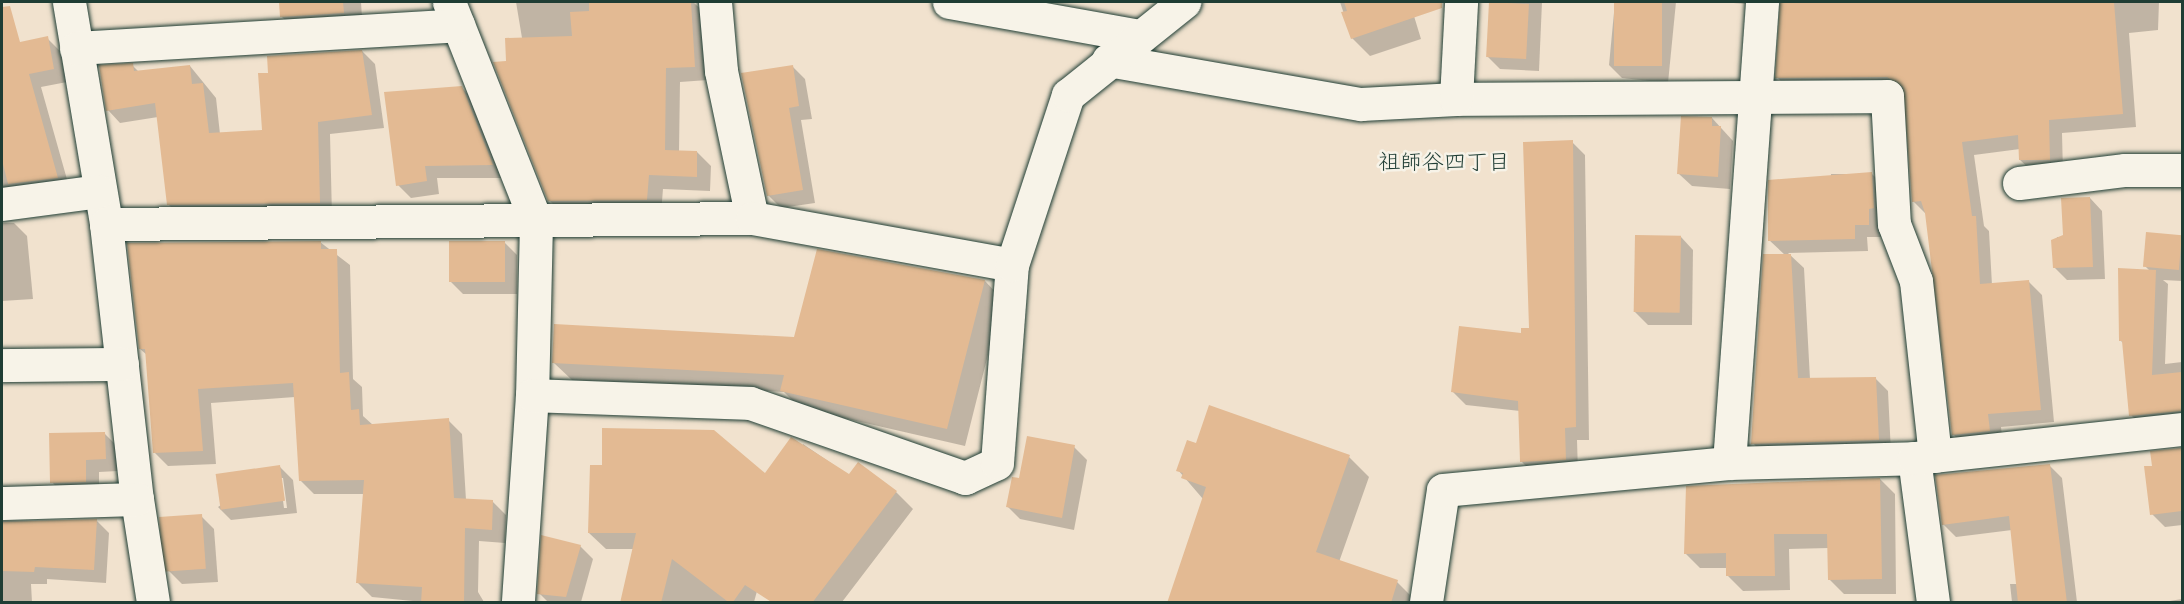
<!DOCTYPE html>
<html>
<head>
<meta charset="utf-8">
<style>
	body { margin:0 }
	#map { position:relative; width:2184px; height:604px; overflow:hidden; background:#f1e2ce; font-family:Mynerve,"Klee One",sans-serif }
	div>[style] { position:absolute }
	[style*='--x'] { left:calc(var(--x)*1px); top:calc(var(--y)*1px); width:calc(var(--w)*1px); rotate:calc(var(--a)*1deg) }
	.shadow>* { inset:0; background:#0003 }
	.building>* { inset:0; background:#e3ba93; transform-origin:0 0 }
	.roads { filter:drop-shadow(0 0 2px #1f3d34) drop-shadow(0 0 2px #1f3d34) }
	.minor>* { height:33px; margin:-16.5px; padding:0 16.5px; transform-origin:16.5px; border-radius:16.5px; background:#f7f3e8 }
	span { translate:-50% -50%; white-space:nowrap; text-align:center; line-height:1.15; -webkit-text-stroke:5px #f7f3e8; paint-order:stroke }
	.neighbourhood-label { font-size:22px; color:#1f3d34 }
	.frame { position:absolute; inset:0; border:3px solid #1f3d34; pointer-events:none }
</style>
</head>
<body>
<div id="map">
	<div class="shadow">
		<i style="clip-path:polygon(280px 2px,361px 2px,363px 33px,301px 36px,281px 16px)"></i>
		<i style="clip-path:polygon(516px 2px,693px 2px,705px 13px,708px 80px,680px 82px,679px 152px,697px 152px,711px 166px,710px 191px,663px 189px,661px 214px,564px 215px,549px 200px)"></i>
		<i style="clip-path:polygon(1340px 2px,1417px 2px,1420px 14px,1414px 16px,1421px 39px,1370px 56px,1352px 38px)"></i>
		<i style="clip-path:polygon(1490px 2px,1542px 2px,1539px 71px,1500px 69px,1487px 56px)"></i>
		<i style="clip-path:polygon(1615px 2px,1676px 2px,1668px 83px,1622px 78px,1609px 65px)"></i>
		<i style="clip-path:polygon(1720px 2px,1767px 2px,1760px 5px)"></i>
		<i style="clip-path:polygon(1782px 2px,1977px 2px,1977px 5px,2159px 2px,2158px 30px,2129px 33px,2136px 127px,2062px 133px,2063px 173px,2034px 173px,2020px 160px,2020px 149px,1974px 155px,1984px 226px,1989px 231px,1992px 285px,2029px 282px,2042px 295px,2054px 422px,2001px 427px,2003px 444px,1966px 448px,1953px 434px,1927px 215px,1913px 201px,1906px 93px,1790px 91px,1777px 77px)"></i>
		<i style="clip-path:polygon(47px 38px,60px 51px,67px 82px,41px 87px,70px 190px,2px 207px,2px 47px)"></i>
		<i style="clip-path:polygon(362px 51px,375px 64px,384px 128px,330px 134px,332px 216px,181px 217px,168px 204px,158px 117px,120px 123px,108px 110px,132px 65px,139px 72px,190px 66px,216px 98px,220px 134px,264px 131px,269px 75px)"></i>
		<i style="clip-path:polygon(792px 66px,805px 79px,812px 119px,801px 120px,815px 203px,781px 208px,768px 195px)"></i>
		<i style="clip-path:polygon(462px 88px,475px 101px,505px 178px,437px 178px,439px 194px,411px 198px,398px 185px)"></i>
		<i style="clip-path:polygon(1712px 118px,1733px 141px,1730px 189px,1692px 186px,1679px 174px)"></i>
		<i style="clip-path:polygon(1572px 142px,1585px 155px,1589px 440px,1577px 440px,1578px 472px,1535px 475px,1522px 462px,1520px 411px,1466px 405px,1453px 392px,1530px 329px)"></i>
		<i style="clip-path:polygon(1831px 174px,1872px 174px,1885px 187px,1881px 237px,1867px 237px,1868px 251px,1788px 253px,1804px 268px,1810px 379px,1875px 378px,1888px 391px,1891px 453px,1765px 456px,1753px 443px,1785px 255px,1769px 240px,1831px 180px)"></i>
		<i style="clip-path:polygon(2090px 198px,2102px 211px,2105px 279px,2067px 280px,2054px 267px,2057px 237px,2064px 237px)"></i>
		<i style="clip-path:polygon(2px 223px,14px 223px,27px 236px,33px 299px,2px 301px)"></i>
		<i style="clip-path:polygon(2148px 234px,2182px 236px,2182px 281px,2163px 280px,2168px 284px,2165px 364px,2182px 362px,2182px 425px,2144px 428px,2131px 415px,2124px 344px,2120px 340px,2150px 271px,2145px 266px)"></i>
		<i style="clip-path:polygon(1681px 237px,1693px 250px,1692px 325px,1648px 325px,1635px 312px)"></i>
		<i style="clip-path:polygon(320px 242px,350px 265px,353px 379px,362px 387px,363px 416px,373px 425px,448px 420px,462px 434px,466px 500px,492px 501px,506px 515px,505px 543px,479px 541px,478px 592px,484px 602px,423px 602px,372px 597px,358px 583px,365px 494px,314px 494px,300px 480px,295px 397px,211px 403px,216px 464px,168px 466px,154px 452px,147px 355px,140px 349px)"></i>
		<i style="clip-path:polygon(504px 242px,517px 255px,517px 294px,463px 294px,450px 281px)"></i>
		<i style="clip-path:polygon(985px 281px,1002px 299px,965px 446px,800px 408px,784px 392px,572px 380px,554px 363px,796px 338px)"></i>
		<i style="clip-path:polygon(105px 434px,118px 447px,118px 471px,99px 472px,99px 494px,64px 495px,52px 482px)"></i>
		<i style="clip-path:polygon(803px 444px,850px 476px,896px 492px,913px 509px,842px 602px,783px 602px)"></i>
		<i style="clip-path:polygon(1197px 445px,1349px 457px,1369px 477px,1339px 562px,1397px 582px,1417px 602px,1169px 602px,1203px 499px,1178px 470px)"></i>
		<i style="clip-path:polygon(1074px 447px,1087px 460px,1074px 530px,1020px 519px,1007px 506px,1020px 480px)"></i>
		<i style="clip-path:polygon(2182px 448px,2182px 525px,2165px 527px,2152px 514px,2152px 453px)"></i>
		<i style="clip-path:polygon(2049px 465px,2062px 478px,2077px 602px,2012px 602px,2010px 584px,2018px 584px,2012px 530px,1956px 537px,1943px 524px)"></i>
		<i style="clip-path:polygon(evenodd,280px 467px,293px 480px,297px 513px,231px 520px,218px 507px,280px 467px,280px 478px,283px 478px,287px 508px,284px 508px,280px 478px)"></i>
		<i style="clip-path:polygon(1880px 479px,1895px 494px,1896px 594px,1844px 594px,1829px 579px,1829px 548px,1789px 549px,1790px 590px,1743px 591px,1728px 576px,1728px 568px,1700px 568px,1685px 553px)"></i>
		<i style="clip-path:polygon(784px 493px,754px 602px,624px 602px,635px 549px,606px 549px,589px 533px)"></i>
		<i style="clip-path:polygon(201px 516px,214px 529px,218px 582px,182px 584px,169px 571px)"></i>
		<i style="clip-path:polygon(96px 520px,109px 533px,106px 583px,47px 579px,47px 584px,31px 584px,32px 602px,2px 602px,2px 521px)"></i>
		<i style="clip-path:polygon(580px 546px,593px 559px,581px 602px,548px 602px,539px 593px)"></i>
		<i style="clip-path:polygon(2182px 599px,2182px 602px,2163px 602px)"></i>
	</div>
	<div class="building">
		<i style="clip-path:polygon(279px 2px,343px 2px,344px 13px,280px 17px)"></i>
		<i style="clip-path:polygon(589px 2px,691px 2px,695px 67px,666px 68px,665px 150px,697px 151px,697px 177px,649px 175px,647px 200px,548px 201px,493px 62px,506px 61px,505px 38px,572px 36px,570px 12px,589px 11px)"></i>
		<i style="clip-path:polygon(1344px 2px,1442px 2px,1442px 8px,1351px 39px,1341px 12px,1347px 11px)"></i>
		<i style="left:1489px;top:2px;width:40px;height:55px;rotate:3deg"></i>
		<i style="left:1614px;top:2px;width:48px;height:64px"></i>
		<i style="clip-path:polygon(1780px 2px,2114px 2px,2123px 114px,2049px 120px,2050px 160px,2019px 160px,2018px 135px,1962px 142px,1972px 216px,1976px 216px,1980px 284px,2029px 280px,2041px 410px,1988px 414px,1990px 431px,1952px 435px,1925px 213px,1921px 201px,1912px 202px,1903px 87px,1887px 77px,1775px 78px)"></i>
		<i style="clip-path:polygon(10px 6px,20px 42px,48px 36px,54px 69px,29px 74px,58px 178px,8px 184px,2px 160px,2px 7px)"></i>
		<i style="clip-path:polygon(362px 50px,372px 115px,318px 122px,320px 203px,167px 205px,155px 103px,106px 111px,99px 65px,133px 63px,134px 71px,190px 65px,192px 84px,203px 83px,209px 133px,262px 130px,258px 73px,268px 73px,267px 56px)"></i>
		<i style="clip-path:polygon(793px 65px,799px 106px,789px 108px,803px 190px,767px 196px,741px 73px)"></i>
		<i style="clip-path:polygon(462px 86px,493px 165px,425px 166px,427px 181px,396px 186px,384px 92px)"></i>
		<i style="clip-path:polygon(1681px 116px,1712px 117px,1712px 126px,1721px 126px,1718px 177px,1677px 174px)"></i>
		<i style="clip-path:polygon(1573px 140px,1576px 427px,1565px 428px,1566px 460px,1520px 462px,1518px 401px,1451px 392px,1459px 326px,1521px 333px,1521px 328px,1529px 328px,1523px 142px)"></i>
		<i style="clip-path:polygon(1872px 172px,1874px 208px,1869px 209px,1869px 225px,1855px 225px,1855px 239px,1768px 241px,1768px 180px)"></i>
		<i style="clip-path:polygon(2090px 197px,2093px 267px,2053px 268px,2051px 240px,2063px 235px,2061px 198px)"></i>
		<i style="left:2146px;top:232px;width:36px;height:35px;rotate:5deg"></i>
		<i style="left:1635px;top:235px;width:46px;height:77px;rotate:1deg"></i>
		<i style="clip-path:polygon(321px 241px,321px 249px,337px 249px,340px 373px,349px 372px,351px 410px,359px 409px,360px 425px,449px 418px,454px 498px,493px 500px,492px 530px,465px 528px,464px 603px,421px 603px,422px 587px,356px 583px,364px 480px,299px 481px,293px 383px,198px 389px,203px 451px,153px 453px,145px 349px,139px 349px,127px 243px)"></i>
		<i style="left:449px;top:241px;width:56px;height:41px"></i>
		<i style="clip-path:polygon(817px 249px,985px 280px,947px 429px,780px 391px,784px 375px,552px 363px,554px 324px,794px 337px)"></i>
		<i style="clip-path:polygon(1763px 254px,1791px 254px,1798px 378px,1876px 377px,1879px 440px,1751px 444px)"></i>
		<i style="clip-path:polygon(2118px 268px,2156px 270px,2152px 375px,2182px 372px,2182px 411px,2129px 416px,2122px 341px,2119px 341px)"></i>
		<i style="clip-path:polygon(1209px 405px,1350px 455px,1316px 552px,1398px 580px,1391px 603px,1167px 603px,1206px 487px,1181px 478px,1183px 473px,1176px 471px,1187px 440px,1196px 443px)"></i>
		<i style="clip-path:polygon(602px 428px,714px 430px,765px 473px,791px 437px,849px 474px,858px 462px,897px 491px,812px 603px,773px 603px,745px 585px,733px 602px,727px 601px,672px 559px,661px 603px,620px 603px,636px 533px,588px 533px,590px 465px,602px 465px)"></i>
		<i style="clip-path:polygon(105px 432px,106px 459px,86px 460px,86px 482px,50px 483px,49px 433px)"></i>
		<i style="clip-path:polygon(1027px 436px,1075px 445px,1062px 518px,1006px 507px,1012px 477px,1019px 478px)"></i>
		<i style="clip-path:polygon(2182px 448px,2182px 511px,2150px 515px,2144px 466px,2152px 466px,2150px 451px)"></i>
		<i style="clip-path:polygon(2050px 464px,2067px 603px,2018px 603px,2009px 516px,1942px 525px,1935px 475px)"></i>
		<i style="left:280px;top:465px;width:36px;height:65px;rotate:82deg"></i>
		<i style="clip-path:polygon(1880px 478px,1882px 579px,1828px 580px,1827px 534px,1774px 534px,1775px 576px,1726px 576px,1726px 553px,1684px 554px,1686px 486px)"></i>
		<i style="left:202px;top:514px;width:55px;height:43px;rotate:86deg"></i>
		<i style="clip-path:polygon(97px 519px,94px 570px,35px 567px,34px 572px,2px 571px,2px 522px)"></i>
		<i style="clip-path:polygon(541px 535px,581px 545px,566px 597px,537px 594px)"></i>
	</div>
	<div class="roads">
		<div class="minor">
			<i style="--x:69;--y:2;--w:225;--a:80.5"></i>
			<i style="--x:106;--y:224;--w:277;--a:83.6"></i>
			<i style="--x:137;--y:499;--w:104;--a:81.2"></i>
			<i style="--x:449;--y:2;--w:237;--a:68.4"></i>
			<i style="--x:536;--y:222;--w:173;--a:91.3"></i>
			<i style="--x:532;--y:395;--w:207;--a:93.9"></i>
			<i style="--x:715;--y:2;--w:69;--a:85"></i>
			<i style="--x:721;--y:71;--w:150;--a:78.1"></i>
			<i style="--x:949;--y:2;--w:194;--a:10.1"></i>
			<i style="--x:76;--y:48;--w:383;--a:-3.4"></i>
			<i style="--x:1108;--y:60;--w:257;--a:9.9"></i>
			<i style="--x:1361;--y:104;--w:95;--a:-3"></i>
			<i style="--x:1456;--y:99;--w:431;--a:-0.4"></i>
			<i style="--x:1887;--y:96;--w:128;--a:86.9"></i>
			<i style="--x:1894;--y:224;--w:61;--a:68.9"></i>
			<i style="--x:1916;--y:281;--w:176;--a:83.8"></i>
			<i style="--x:1456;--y:99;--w:97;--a:-87"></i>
			<i style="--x:2019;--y:183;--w:107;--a:-7"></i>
			<i style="--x:2125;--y:170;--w:57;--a:0"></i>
			<i style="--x:2;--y:204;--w:98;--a:-7.6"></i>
			<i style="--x:106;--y:224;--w:646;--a:-0.53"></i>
			<i style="--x:752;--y:218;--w:264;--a:10.2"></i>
			<i style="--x:2;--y:365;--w:120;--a:-0.5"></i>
			<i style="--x:532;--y:395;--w:218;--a:2.1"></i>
			<i style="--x:750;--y:403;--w:228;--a:19.2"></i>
			<i style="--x:965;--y:478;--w:35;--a:-25"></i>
			<i style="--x:997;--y:463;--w:199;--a:-85.7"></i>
			<i style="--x:1012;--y:265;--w:179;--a:-71.8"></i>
			<i style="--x:1068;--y:95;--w:149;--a:-38.7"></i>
			<i style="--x:1914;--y:458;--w:145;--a:82.5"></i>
			<i style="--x:1729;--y:463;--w:462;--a:-85.9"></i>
			<i style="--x:2;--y:503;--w:135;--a:-1.7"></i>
			<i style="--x:1426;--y:602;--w:113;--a:-81.4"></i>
			<i style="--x:1443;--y:490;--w:287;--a:-5.4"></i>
			<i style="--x:1729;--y:463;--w:185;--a:-1.5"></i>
			<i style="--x:1914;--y:458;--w:270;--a:-6.2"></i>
		</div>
	</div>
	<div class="neighbourhood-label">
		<span style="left:1444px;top:164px">祖師谷四丁目</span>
	</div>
	<div class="frame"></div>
</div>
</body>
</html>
